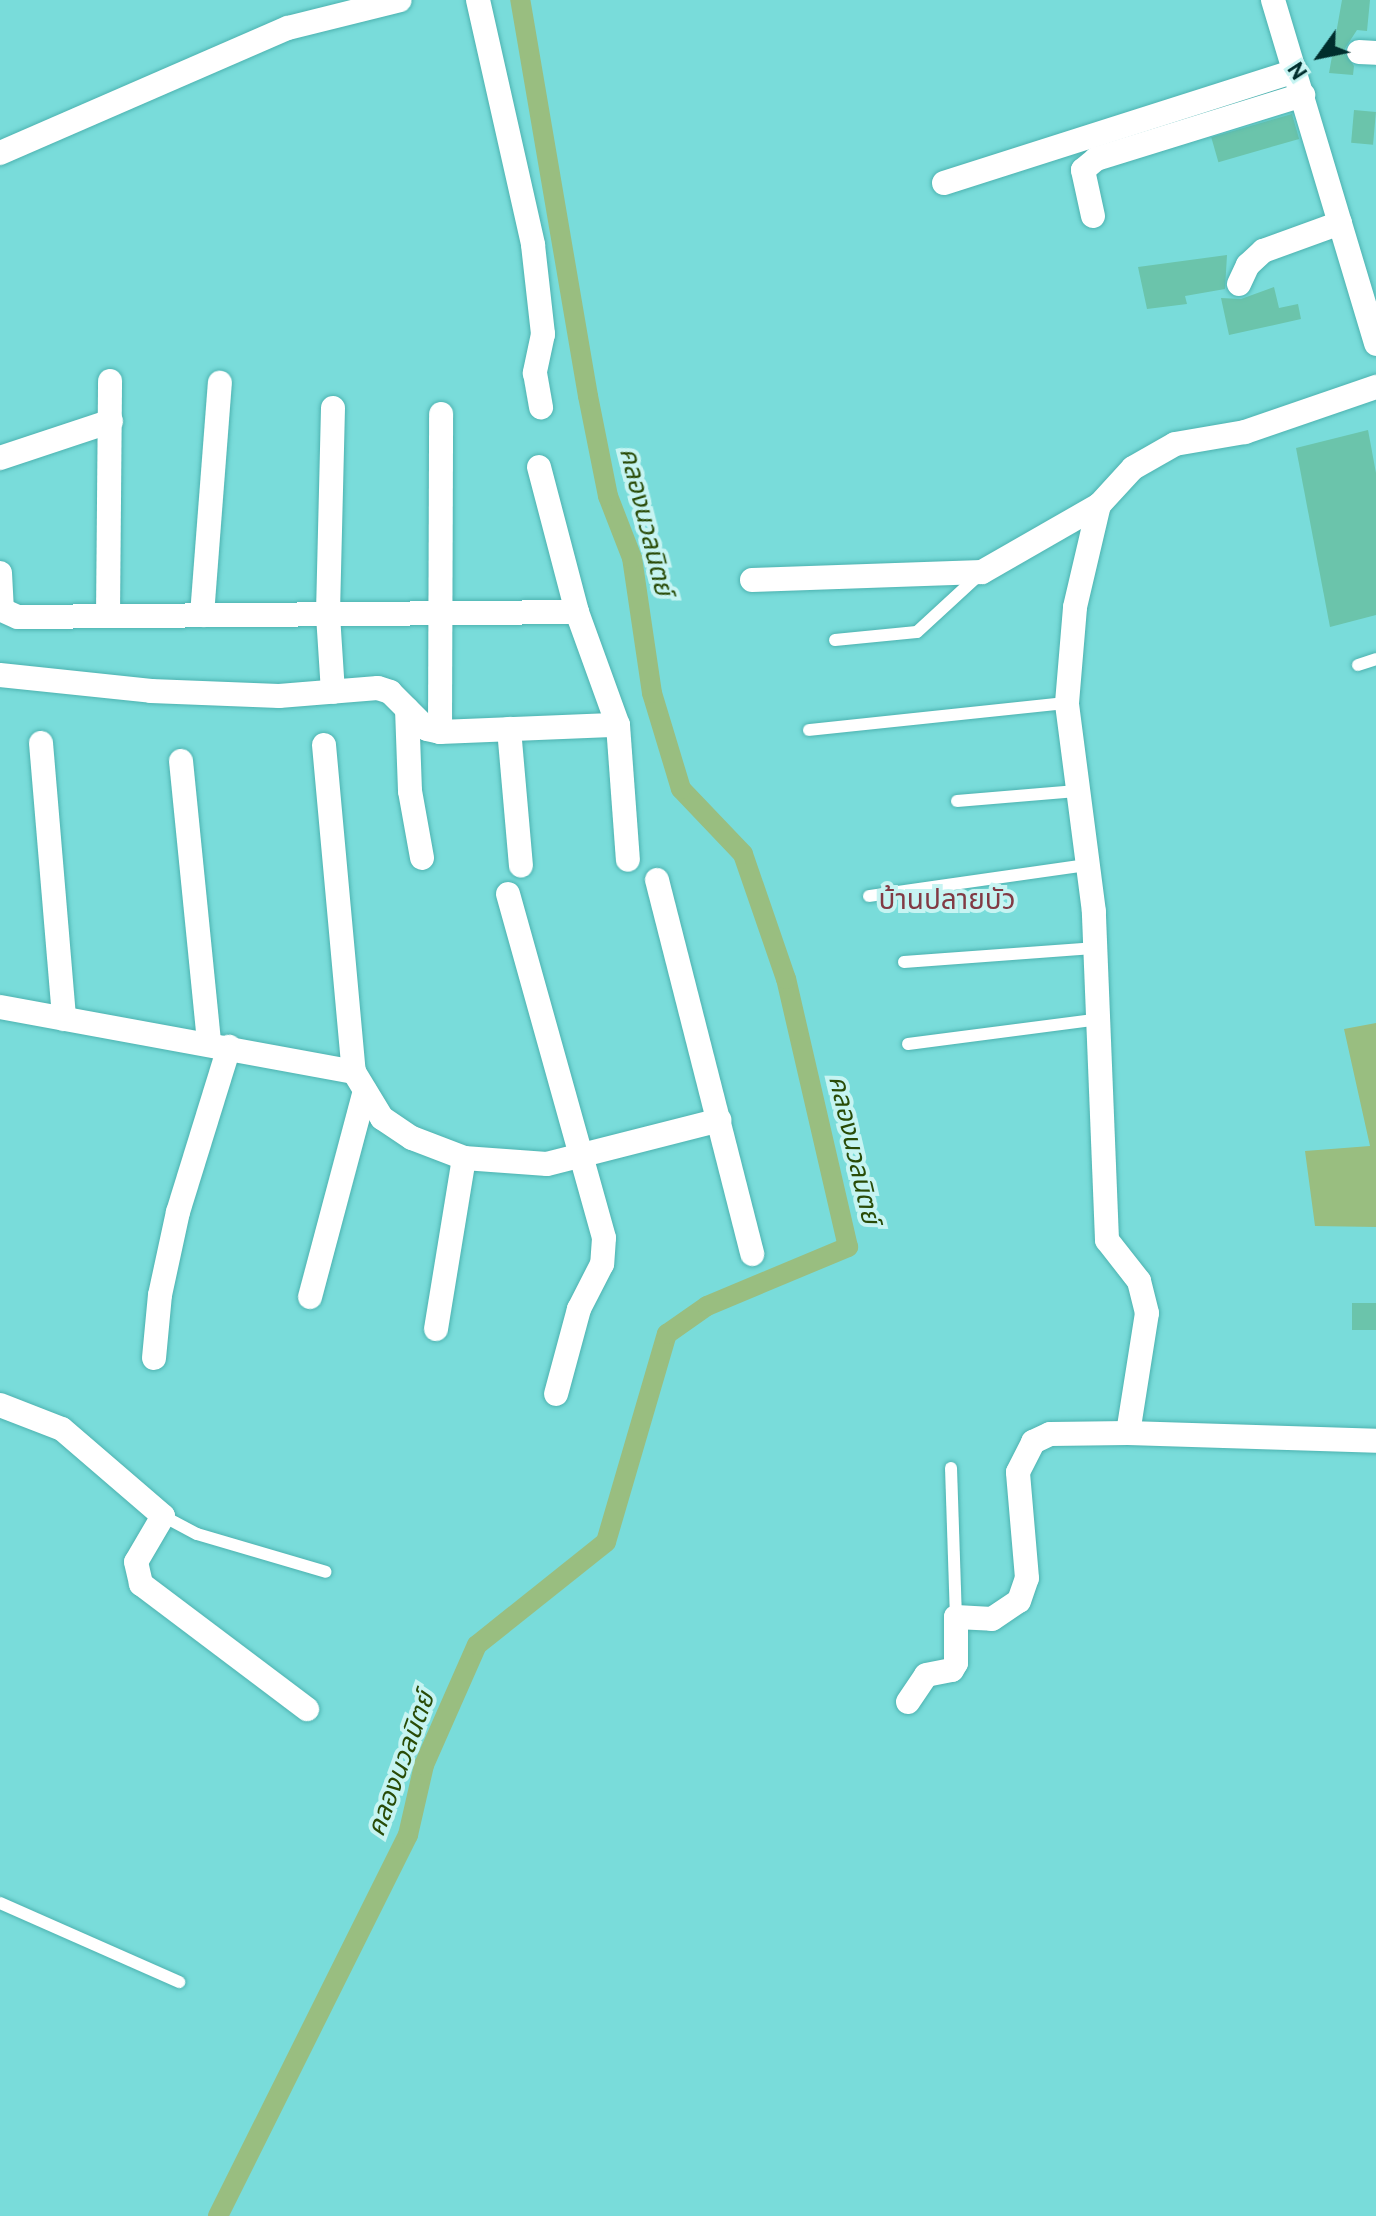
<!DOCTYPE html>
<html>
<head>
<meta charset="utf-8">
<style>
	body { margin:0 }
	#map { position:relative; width:1376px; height:2216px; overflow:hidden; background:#79dcda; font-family:Overpass,"Noto Sans Thai",sans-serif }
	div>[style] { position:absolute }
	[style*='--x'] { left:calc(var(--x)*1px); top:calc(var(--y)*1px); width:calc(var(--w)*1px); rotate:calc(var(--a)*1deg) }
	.water>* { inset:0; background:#99be80 }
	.canal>* { height:20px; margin:-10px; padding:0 10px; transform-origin:10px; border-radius:10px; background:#99be80 }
	.building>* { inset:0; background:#6bc4ab; transform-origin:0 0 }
	.roads { filter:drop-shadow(0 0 2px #4db2b0) drop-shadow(0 0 2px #4db2b0) }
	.lane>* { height:12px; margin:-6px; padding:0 6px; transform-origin:6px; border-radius:6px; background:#fff }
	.street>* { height:24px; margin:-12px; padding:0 12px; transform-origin:12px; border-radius:12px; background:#fff }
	span { translate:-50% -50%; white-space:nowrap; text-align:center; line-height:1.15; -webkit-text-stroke:8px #c6f4f2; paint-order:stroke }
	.water-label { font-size:26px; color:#294b07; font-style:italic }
	.quarter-label { font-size:28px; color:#823a44 }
	.north { position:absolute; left:1280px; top:16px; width:80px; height:80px; -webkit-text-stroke:6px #c6f4f2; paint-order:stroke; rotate:237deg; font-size:22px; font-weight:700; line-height:32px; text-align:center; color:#002e2d }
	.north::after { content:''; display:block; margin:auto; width:28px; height:36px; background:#002e2d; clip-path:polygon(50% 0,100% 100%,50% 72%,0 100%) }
</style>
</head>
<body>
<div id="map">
	<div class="water">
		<i style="clip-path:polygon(1376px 1023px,1376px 1227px,1315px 1226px,1305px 1151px,1370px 1146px,1344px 1029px)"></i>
	</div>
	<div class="canal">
		<i style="--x:218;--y:2216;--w:426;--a:-63.5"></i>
		<i style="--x:408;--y:1835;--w:72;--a:-77.1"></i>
		<i style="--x:424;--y:1765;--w:131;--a:-66.2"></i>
		<i style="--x:477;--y:1645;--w:165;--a:-38.6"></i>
		<i style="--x:606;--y:1542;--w:217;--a:-73.7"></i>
		<i style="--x:667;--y:1334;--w:49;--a:-35"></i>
		<i style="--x:707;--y:1306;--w:153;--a:-22.7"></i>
		<i style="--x:848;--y:1247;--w:275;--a:-103"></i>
		<i style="--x:786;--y:979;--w:132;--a:-109"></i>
		<i style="--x:743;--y:854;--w:90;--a:-133.6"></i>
		<i style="--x:681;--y:789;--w:100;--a:-106.8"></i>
		<i style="--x:652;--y:693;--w:136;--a:-98.4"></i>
		<i style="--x:632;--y:558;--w:66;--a:-111.2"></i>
		<i style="--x:608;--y:496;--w:102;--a:-101.3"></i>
		<i style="--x:588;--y:396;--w:402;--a:-99.7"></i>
	</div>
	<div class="building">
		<i style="clip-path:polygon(1342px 0,1370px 0,1367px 31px,1357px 30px,1344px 50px,1354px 66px,1353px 75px,1329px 73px)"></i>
		<i style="left:1354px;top:110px;width:22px;height:33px;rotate:5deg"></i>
		<i style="left:1292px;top:114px;width:26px;height:84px;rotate:74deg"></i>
		<i style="clip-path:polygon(1227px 255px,1225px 289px,1185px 296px,1187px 304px,1147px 309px,1138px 267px)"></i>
		<i style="clip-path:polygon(1274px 287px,1279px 308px,1298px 304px,1301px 319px,1229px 335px,1221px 298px,1241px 299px)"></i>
		<i style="clip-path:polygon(1368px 430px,1376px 473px,1376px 615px,1330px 627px,1296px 448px)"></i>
		<i style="left:1352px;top:1303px;width:24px;height:27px"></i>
	</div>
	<div class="roads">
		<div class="lane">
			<i style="--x:835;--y:640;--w:82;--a:-5.6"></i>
			<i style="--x:917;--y:632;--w:86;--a:-42.6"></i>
			<i style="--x:1358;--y:665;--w:19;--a:-18"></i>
			<i style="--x:809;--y:730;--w:259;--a:-6"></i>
			<i style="--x:957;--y:801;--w:120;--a:-4.8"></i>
			<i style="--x:869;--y:896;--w:219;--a:-8.1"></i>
			<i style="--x:904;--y:962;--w:193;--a:-4.2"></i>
			<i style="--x:908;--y:1044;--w:195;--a:-7.4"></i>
			<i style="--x:951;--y:1468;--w:149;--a:88.1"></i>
			<i style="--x:163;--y:1516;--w:38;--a:28"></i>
			<i style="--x:197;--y:1534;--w:134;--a:16.4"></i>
			<i style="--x:0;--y:1903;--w:196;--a:23.8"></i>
		</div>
		<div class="street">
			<i style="--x:478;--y:0;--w:251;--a:77.3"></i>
			<i style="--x:533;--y:245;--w:90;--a:83.6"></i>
			<i style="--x:543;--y:334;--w:40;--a:102"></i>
			<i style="--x:535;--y:373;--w:35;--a:80"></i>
			<i style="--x:1273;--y:0;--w:359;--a:73.3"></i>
			<i style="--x:1359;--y:52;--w:17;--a:3"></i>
			<i style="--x:0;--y:153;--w:314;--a:-23.5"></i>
			<i style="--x:288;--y:28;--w:115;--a:-14"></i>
			<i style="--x:944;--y:183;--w:369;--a:-17.7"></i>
			<i style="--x:1093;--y:216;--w:47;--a:-102.3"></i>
			<i style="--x:1083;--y:170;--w:17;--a:-40"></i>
			<i style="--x:1096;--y:159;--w:217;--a:-17.2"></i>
			<i style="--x:1239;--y:284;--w:21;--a:-65"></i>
			<i style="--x:1248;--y:265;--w:21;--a:-43"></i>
			<i style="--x:1263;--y:251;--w:82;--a:-20"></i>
			<i style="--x:333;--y:408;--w:207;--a:91.4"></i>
			<i style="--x:328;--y:615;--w:77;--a:86.3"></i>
			<i style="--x:0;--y:458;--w:117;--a:-18.4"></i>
			<i style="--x:539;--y:467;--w:150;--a:75.3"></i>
			<i style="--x:577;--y:612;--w:120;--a:70.1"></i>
			<i style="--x:618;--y:725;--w:135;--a:85.8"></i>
			<i style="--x:0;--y:573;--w:37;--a:87"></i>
			<i style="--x:2;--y:610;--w:17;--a:24"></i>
			<i style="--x:18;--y:617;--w:559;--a:-0.51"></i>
			<i style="--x:752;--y:580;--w:230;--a:-2"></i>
			<i style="--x:982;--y:572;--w:135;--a:-29.8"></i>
			<i style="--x:202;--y:615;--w:233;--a:-85.6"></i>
			<i style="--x:108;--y:616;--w:235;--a:-89.5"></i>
			<i style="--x:0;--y:675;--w:152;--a:6"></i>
			<i style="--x:151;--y:691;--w:128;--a:2.2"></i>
			<i style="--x:279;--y:696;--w:99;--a:-4.6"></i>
			<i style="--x:378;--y:688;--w:13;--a:18"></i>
			<i style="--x:390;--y:692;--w:52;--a:45"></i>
			<i style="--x:427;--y:729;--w:13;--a:13"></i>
			<i style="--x:440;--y:732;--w:178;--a:-2.3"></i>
			<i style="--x:407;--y:709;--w:82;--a:87.9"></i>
			<i style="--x:410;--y:791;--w:68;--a:79.8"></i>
			<i style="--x:509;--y:729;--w:137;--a:85"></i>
			<i style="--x:440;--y:732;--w:318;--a:-89.8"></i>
			<i style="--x:41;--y:743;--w:277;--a:85.2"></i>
			<i style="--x:324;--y:745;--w:328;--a:84.8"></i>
			<i style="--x:181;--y:761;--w:281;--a:84.3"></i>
			<i style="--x:657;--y:880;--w:386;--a:75.7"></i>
			<i style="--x:508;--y:894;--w:357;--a:74.4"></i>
			<i style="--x:604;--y:1238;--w:26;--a:94"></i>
			<i style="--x:602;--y:1264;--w:51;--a:117.1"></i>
			<i style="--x:579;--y:1309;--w:88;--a:105.1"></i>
			<i style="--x:0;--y:1007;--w:360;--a:10.4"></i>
			<i style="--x:354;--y:1072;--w:54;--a:58.7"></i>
			<i style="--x:382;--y:1118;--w:36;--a:34"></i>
			<i style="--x:412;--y:1138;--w:56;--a:21"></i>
			<i style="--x:464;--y:1158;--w:83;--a:4.1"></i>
			<i style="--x:547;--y:1164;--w:178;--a:-14.3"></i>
			<i style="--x:310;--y:1297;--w:213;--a:-75.1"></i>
			<i style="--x:436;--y:1329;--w:173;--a:-80.7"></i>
			<i style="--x:154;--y:1358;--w:63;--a:-84.6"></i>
			<i style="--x:160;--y:1295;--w:85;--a:-77.8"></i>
			<i style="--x:178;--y:1212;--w:173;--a:-72.8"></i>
			<i style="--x:0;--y:1405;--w:66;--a:21.2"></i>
			<i style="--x:62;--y:1429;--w:133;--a:40.7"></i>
			<i style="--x:163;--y:1516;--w:53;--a:120.4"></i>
			<i style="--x:136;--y:1562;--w:23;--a:77"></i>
			<i style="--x:141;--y:1584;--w:208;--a:37"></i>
			<i style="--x:1128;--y:1433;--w:121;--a:-81"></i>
			<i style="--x:1147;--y:1313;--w:33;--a:-104"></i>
			<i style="--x:1139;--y:1281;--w:52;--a:-128"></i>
			<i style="--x:1107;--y:1240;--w:328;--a:-92.3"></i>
			<i style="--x:1094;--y:912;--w:211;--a:-97.4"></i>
			<i style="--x:1067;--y:703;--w:96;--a:-85.2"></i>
			<i style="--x:1075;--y:607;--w:105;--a:-76.8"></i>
			<i style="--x:1099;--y:505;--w:50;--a:-47.4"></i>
			<i style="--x:1133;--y:468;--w:48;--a:-29.7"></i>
			<i style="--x:1175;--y:444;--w:71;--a:-9.7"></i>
			<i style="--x:1245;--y:432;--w:139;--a:-19"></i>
			<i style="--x:908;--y:1702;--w:32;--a:-56"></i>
			<i style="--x:926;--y:1675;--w:26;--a:-11"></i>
			<i style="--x:952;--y:1670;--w:8;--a:-60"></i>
			<i style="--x:956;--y:1663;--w:46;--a:-90"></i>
			<i style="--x:956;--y:1617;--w:36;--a:3"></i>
			<i style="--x:992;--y:1619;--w:32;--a:-34"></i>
			<i style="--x:1019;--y:1601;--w:24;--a:-71"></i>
			<i style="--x:1027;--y:1578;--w:106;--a:-94.9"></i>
			<i style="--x:1018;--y:1472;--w:34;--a:-63"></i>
			<i style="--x:1033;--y:1442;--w:19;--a:-25"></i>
			<i style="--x:1050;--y:1434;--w:78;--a:-0.7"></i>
			<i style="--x:1128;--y:1433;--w:248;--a:1.8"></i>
		</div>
	</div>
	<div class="water-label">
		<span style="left:644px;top:522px;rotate:76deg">คลองนวลนิตย์</span>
		<span style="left:852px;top:1150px;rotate:77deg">คลองนวลนิตย์</span>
		<span style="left:403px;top:1765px;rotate:-70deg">คลองนวลนิตย์</span>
	</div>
	<div class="quarter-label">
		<span style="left:947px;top:902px">บ้านปลายบัว</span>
	</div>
	<div class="north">N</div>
</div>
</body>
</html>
